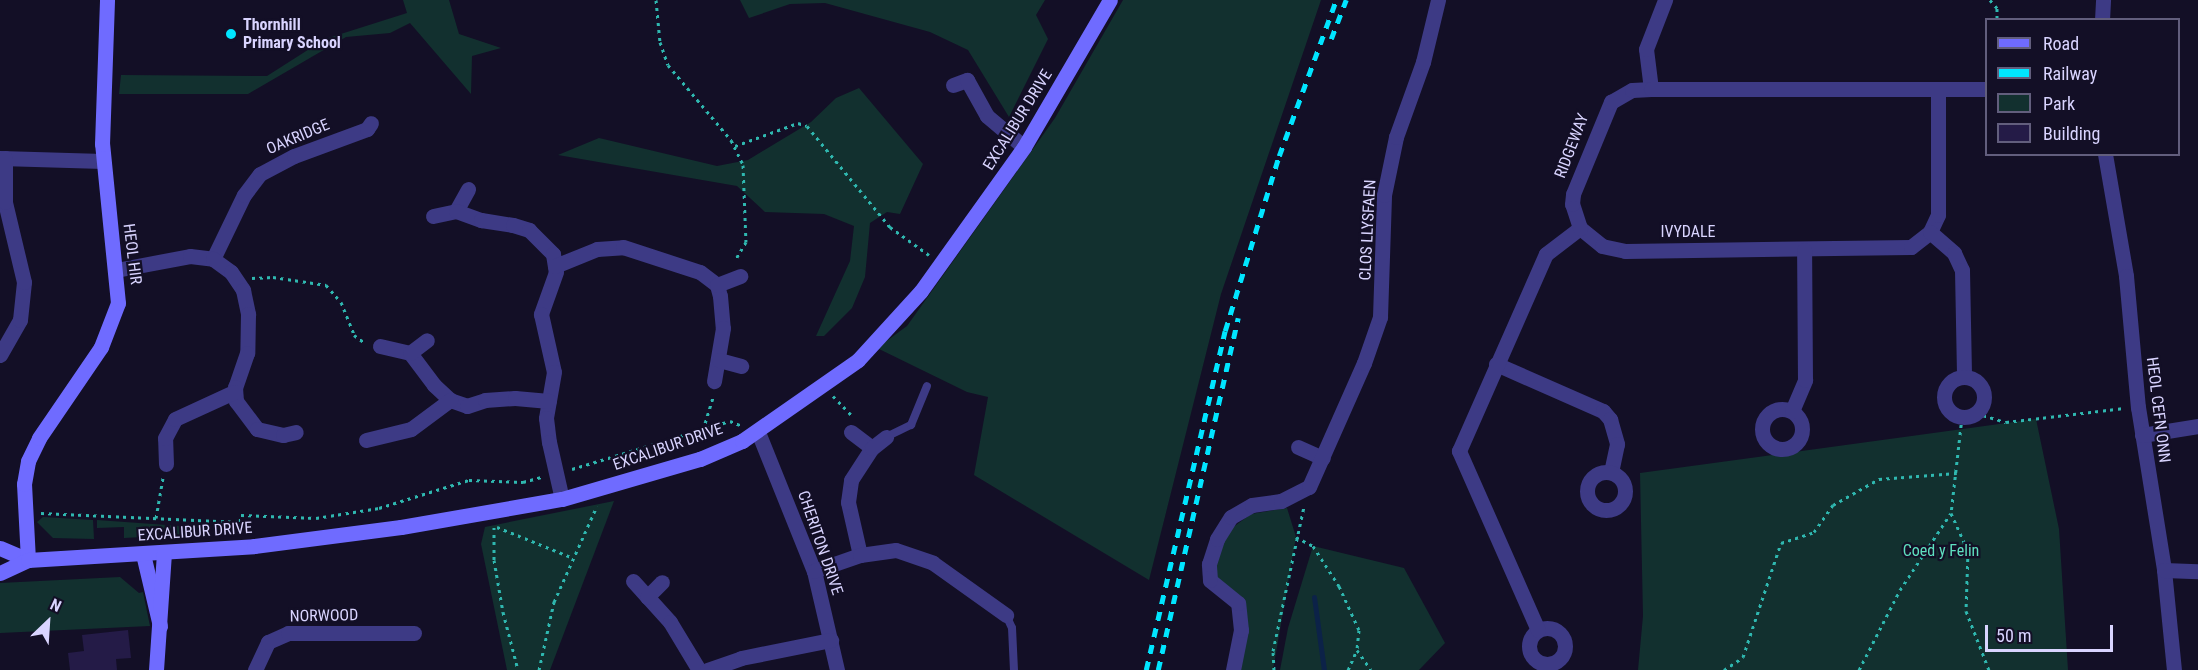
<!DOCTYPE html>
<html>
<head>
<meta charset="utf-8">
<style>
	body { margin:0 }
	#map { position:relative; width:2198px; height:670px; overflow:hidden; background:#130f26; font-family:"Roboto Condensed",sans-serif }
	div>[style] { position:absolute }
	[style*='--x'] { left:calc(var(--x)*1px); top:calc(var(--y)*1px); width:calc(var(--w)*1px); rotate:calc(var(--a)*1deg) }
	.green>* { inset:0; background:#12302f }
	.stream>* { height:5px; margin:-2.5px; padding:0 2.5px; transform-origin:2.5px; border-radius:2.5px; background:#0c2248 }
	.building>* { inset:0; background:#241b47 }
	.path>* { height:3px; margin-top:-1.5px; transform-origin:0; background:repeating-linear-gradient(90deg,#2fb8b0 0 3px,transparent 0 7.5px) }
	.lane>* { height:8px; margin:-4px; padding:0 4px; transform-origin:4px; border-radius:4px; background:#3d3a85 }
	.street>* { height:15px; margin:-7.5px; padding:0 7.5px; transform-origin:7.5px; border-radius:7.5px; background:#3d3a85 }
	.street>.ring { margin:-7.5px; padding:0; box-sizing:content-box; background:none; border:15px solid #3d3a85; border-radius:50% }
	.secondary>* { height:15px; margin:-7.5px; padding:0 7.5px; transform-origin:7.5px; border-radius:7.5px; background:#6f6bff }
	.rail>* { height:4.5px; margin-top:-2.25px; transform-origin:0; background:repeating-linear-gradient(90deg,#00e5ff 0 9px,transparent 0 17px) }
	.dots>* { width:16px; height:16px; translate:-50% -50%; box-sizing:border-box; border:3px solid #130f26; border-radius:50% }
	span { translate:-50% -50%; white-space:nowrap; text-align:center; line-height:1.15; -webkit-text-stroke:4.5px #130f26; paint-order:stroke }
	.poi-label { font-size:16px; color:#d9d4ff; font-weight:700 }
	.left { translate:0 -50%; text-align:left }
	.street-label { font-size:16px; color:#d9d4ff }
	.park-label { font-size:16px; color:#5fe0c0 }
	.legend { position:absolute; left:1985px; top:18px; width:195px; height:138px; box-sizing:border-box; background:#130f26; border:2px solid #625e7d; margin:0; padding:8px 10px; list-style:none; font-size:18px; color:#d9d4ff }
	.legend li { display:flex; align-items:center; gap:12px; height:30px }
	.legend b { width:30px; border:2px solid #625e7d }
	.north { position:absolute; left:18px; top:592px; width:60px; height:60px; -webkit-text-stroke:4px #130f26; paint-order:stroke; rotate:25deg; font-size:16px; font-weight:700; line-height:24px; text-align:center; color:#d9d4ff }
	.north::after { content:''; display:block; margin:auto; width:21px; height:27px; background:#d9d4ff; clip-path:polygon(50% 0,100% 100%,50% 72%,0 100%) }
	.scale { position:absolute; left:1985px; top:625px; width:128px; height:27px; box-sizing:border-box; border:3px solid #d9d4ff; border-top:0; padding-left:8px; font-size:18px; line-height:21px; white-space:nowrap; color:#d9d4ff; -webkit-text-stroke:4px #130f26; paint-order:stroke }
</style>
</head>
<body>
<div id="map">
	<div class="green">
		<i style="clip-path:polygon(403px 0,449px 0,459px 34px,501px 48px,472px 56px,471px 94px,410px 23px,390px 33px,346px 37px,248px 94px,119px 94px,121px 75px,267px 76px,325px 39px,407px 13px)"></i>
		<i style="clip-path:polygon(740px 0,1045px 0,1036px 15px,1048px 39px,1009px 117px,968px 50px,930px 32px,825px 3px,790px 4px,749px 18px)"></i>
		<i style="clip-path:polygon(1123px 0,1321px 0,1221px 294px,1149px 580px,974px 475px,988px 397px,967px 392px,877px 348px,907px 326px,1055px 118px)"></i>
		<i style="clip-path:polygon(859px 88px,923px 164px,900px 214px,887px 212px,870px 223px,865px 277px,852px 308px,824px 336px,816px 336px,850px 261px,854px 226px,824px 214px,765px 212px,737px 186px,558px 155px,599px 138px,717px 166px,748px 160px,811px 122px,836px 98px)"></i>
		<i style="clip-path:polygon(2036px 419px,2059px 529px,2068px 670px,1638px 670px,1643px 616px,1640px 473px)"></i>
		<i style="clip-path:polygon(614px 501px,550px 670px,507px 670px,481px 544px,485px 527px)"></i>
		<i style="clip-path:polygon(1287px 508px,1296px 537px,1273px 670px,1238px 670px,1238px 603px,1210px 580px,1217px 539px,1251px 514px)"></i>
		<i style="clip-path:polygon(43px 517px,93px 520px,94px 539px,53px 538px,37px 522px)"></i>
		<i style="clip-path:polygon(97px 520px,195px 527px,196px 534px,124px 538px,124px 527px,97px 528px)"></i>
		<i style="clip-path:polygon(1313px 546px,1404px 568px,1445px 643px,1419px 670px,1280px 670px,1288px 628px)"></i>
		<i style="clip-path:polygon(120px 577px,139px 593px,143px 592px,150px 626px,0 633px,0 583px)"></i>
	</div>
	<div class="stream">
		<i style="--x:1314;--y:597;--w:74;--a:82.2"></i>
	</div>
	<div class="building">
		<i style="clip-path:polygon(128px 630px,131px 658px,116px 659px,117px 670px,70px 670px,68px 653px,84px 651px,82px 635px)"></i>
	</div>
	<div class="path">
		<i style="--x:656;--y:0;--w:42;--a:84.6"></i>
		<i style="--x:660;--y:42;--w:24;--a:71"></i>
		<i style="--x:668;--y:65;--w:98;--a:50"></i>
		<i style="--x:731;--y:140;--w:28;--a:64"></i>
		<i style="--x:743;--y:165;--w:77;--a:87.8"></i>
		<i style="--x:746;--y:242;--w:21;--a:121"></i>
		<i style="--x:1990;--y:0;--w:11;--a:49"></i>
		<i style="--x:1997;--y:8;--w:12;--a:90"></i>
		<i style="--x:735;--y:146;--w:67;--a:-20.1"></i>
		<i style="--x:798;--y:123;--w:9;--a:18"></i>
		<i style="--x:807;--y:126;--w:131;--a:50.6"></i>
		<i style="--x:890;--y:227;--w:48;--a:35.7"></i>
		<i style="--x:252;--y:278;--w:21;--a:-3"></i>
		<i style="--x:273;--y:277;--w:54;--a:8.6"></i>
		<i style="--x:326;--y:285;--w:23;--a:49"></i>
		<i style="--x:341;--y:302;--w:35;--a:68"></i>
		<i style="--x:354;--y:335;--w:14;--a:36"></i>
		<i style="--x:833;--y:396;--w:29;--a:46"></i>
		<i style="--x:1976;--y:413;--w:31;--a:17"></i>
		<i style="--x:2006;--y:422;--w:119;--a:-6.8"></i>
		<i style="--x:1962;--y:417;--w:97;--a:96.5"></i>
		<i style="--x:1951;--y:513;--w:42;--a:65.9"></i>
		<i style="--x:1968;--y:551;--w:60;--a:91.9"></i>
		<i style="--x:1966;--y:611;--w:63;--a:68.7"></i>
		<i style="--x:703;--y:430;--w:34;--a:-73"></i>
		<i style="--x:572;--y:469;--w:165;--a:-16.9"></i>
		<i style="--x:730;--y:421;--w:11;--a:22"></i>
		<i style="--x:41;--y:513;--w:199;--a:2.6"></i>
		<i style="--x:240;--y:522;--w:7;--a:-82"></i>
		<i style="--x:241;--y:515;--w:75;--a:2.3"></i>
		<i style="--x:316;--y:518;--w:64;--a:-9"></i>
		<i style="--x:379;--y:508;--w:94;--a:-17.3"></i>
		<i style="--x:469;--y:480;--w:54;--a:2.1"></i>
		<i style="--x:523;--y:482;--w:20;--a:-15"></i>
		<i style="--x:156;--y:518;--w:41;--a:-80.1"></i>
		<i style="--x:494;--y:527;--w:33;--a:90"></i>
		<i style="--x:494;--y:560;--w:53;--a:80.2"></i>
		<i style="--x:503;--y:612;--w:60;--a:75.5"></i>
		<i style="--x:497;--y:527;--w:82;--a:22.2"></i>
		<i style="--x:1296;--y:537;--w:19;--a:28"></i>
		<i style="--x:1313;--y:546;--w:48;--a:57"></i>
		<i style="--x:1339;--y:586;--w:48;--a:65.6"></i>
		<i style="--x:1359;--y:630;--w:20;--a:96"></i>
		<i style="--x:1357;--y:650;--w:24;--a:55"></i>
		<i style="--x:1554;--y:663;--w:7;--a:74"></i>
		<i style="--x:539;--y:670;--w:70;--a:-77.6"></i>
		<i style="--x:554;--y:602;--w:105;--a:-65.9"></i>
		<i style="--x:1274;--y:670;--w:19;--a:-93"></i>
		<i style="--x:1273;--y:651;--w:148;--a:-77.9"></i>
		<i style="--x:1348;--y:670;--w:22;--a:-66"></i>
		<i style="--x:1724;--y:670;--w:23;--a:-34"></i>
		<i style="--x:1743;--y:657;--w:120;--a:-71.6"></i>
		<i style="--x:1781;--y:543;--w:35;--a:-18"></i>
		<i style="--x:1814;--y:532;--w:33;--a:-55"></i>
		<i style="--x:1833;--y:505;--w:53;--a:-29.5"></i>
		<i style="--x:1879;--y:479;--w:78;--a:-4.4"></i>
		<i style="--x:1859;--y:670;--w:90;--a:-62.9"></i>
		<i style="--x:1900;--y:590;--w:92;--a:-56.5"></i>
	</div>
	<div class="lane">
		<i style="--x:886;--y:437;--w:28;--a:-26"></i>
		<i style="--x:911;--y:425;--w:42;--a:-67.7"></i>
		<i style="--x:1006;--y:615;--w:14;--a:65"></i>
		<i style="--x:1012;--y:628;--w:42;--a:87.3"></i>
	</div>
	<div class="street">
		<i style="--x:2102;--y:20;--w:20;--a:-87"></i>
		<i style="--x:953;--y:85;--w:15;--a:-20"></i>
		<i style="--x:967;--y:80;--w:41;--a:60.9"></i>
		<i style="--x:987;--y:116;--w:48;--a:40"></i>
		<i style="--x:1651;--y:89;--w:40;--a:-97.1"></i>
		<i style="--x:1646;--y:49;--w:53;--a:-68.8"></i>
		<i style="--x:2105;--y:154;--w:124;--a:80.2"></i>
		<i style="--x:2126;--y:276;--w:132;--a:84.8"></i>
		<i style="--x:2138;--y:407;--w:165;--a:80.9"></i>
		<i style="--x:2164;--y:570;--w:100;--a:84.3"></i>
		<i style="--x:0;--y:158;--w:103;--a:1.7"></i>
		<i style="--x:456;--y:211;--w:25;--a:-61"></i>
		<i style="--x:433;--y:216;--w:24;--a:-12"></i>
		<i style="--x:456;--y:211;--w:27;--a:20"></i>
		<i style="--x:481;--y:220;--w:32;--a:9"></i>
		<i style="--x:513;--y:225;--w:17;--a:17"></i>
		<i style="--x:529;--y:230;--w:34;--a:45"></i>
		<i style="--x:553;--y:254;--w:18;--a:81"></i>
		<i style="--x:556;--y:272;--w:45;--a:109.7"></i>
		<i style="--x:541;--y:314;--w:59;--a:77.4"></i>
		<i style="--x:554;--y:372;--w:47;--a:99.9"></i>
		<i style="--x:546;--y:418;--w:24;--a:83"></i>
		<i style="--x:549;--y:442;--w:58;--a:77.2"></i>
		<i style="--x:1580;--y:228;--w:28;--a:39"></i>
		<i style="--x:1602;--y:246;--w:24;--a:12"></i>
		<i style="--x:1625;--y:251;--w:286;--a:-0.8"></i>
		<i style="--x:1911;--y:247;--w:24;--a:-38"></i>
		<i style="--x:1930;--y:232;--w:19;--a:-65"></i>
		<i style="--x:1938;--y:215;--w:126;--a:-90"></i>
		<i style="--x:1930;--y:232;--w:32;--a:41"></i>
		<i style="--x:1954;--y:253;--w:19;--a:65"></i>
		<i style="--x:1962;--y:270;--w:106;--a:88.9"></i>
		<i style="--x:213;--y:259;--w:71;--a:-64.2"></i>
		<i style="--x:244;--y:195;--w:26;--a:-53"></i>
		<i style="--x:260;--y:174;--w:38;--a:-28"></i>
		<i style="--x:294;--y:156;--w:78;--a:-20.3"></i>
		<i style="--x:367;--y:129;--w:7;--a:-56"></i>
		<i style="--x:555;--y:266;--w:45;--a:-22"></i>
		<i style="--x:597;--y:249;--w:26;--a:-4"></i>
		<i style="--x:623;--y:247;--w:81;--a:18"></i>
		<i style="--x:700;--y:272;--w:21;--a:37"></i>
		<i style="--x:717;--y:285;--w:11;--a:75"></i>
		<i style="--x:720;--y:296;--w:32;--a:85"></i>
		<i style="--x:723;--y:328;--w:54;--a:99.6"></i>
		<i style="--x:116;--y:270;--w:75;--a:-10.7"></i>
		<i style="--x:190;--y:256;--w:23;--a:7"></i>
		<i style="--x:213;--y:259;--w:22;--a:36"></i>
		<i style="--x:231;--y:272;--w:22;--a:56"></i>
		<i style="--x:243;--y:290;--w:25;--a:78"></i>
		<i style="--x:248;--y:314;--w:39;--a:91"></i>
		<i style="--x:247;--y:353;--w:36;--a:109"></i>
		<i style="--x:235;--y:387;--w:14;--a:86"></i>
		<i style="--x:236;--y:401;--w:35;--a:53"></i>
		<i style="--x:257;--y:429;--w:27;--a:13"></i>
		<i style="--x:283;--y:435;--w:13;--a:-13"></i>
		<i style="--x:717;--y:285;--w:25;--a:-21"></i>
		<i style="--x:380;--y:346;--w:31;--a:13"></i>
		<i style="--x:410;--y:353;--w:40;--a:53"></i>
		<i style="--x:434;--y:385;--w:22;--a:43"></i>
		<i style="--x:450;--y:400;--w:18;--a:19"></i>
		<i style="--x:467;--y:406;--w:19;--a:-18"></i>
		<i style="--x:485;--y:400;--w:30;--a:-4"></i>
		<i style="--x:515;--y:398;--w:34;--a:5"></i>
		<i style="--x:410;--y:353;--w:21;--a:-37"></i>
		<i style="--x:0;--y:355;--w:40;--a:-60.3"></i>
		<i style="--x:20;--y:320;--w:38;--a:-84"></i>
		<i style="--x:24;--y:282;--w:82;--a:-103.4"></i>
		<i style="--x:5;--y:202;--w:44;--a:-90"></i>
		<i style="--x:719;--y:360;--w:23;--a:15"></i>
		<i style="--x:1496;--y:364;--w:117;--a:23.7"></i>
		<i style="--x:1603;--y:411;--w:11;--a:49"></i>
		<i style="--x:1610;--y:419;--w:26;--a:74"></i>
		<i style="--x:1617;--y:444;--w:29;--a:102"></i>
		<i class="ring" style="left:1944px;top:377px;width:25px;height:25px"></i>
		<i class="ring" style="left:1762px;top:409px;width:25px;height:25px"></i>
		<i style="--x:1792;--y:411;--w:34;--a:-67"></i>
		<i style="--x:1805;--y:380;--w:130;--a:-90.4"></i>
		<i style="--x:758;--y:432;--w:150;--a:68.1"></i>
		<i style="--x:814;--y:571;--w:102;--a:76.9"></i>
		<i style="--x:851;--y:432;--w:26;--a:37"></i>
		<i style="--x:2142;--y:435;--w:57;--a:-9.1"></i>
		<i style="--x:366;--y:440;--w:46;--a:-13.7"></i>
		<i style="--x:411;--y:429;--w:49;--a:-36.6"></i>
		<i style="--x:1298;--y:447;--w:27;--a:24"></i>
		<i style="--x:166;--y:464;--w:26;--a:-92"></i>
		<i style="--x:165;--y:438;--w:21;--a:-62"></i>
		<i style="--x:175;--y:419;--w:65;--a:-24.6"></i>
		<i class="ring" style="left:1587px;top:472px;width:23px;height:23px"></i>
		<i style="--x:860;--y:555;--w:54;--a:-102.8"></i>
		<i style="--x:848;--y:502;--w:22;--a:-82"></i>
		<i style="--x:851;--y:480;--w:38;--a:-57"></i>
		<i style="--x:872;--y:448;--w:18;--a:-38"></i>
		<i style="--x:2164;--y:570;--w:34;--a:2"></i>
		<i style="--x:814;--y:571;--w:49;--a:-19.2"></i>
		<i style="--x:860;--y:555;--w:36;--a:-8"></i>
		<i style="--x:896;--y:550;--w:39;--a:19"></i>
		<i style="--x:933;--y:563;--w:90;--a:35.5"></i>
		<i style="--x:633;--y:581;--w:55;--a:47.9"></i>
		<i style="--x:670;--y:622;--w:56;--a:58.9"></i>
		<i style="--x:647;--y:597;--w:21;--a:-45"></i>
		<i class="ring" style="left:1529px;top:628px;width:21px;height:21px"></i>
		<i style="--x:1538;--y:630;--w:196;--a:-113.8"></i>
		<i style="--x:1459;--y:451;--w:215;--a:-66.2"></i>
		<i style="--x:1546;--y:254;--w:43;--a:-37.4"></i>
		<i style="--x:1580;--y:228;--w:25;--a:-108"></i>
		<i style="--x:1572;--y:204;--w:10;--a:-84"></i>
		<i style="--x:1573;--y:194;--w:100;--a:-67.6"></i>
		<i style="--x:1611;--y:102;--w:24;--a:-30"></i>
		<i style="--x:1632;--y:90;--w:19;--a:-3"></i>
		<i style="--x:1651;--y:89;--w:335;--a:0"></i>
		<i style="--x:255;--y:670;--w:31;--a:-65"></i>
		<i style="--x:268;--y:642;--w:22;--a:-24"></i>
		<i style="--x:288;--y:633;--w:126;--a:0"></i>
		<i style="--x:707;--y:670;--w:36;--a:-19"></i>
		<i style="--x:741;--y:658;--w:92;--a:-11.3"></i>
		<i style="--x:1233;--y:670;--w:41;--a:-78.7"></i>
		<i style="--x:1241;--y:630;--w:27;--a:-96"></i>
		<i style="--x:1238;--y:603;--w:36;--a:-141"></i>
		<i style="--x:1210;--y:580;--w:16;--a:-94"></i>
		<i style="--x:1209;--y:564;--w:26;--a:-72"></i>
		<i style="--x:1217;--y:539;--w:26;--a:-58"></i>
		<i style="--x:1231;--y:517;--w:24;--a:-30"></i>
		<i style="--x:1252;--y:505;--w:29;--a:-8"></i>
		<i style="--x:1281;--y:501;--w:31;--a:-27"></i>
		<i style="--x:1309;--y:487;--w:136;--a:-66.1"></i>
		<i style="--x:1364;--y:363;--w:49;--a:-70.8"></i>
		<i style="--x:1380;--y:317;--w:122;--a:-88.1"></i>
		<i style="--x:1384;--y:195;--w:59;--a:-78.3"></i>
		<i style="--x:1396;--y:137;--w:80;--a:-70.2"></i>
		<i style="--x:1423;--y:62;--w:64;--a:-76.4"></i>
	</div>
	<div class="secondary">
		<i style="--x:0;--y:548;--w:30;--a:23"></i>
		<i style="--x:143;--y:554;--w:74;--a:76.7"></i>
		<i style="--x:28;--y:560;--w:76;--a:-93"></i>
		<i style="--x:24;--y:484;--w:23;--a:-80"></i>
		<i style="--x:28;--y:461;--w:25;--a:-64"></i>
		<i style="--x:39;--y:438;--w:110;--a:-55.7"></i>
		<i style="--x:101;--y:347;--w:47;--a:-68.9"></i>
		<i style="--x:118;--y:303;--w:160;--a:-95.7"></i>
		<i style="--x:102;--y:144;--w:144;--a:-88"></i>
		<i style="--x:0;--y:573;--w:31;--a:-25"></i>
		<i style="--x:28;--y:560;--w:226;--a:-3.5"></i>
		<i style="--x:254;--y:546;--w:148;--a:-7.4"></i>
		<i style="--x:401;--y:527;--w:163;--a:-9.9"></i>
		<i style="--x:562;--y:499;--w:144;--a:-16.2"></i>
		<i style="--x:700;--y:459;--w:46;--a:-23.2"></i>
		<i style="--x:742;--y:441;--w:141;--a:-34.9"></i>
		<i style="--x:858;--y:360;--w:93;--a:-47.6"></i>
		<i style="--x:921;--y:291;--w:177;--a:-54.4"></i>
		<i style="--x:1024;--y:147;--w:170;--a:-59.7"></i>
		<i style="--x:156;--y:670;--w:118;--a:-86.1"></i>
	</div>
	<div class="rail">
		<i style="--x:1331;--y:39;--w:42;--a:-69"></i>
		<i style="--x:1146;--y:670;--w:348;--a:-76.9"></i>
		<i style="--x:1225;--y:331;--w:183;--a:-72.9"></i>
		<i style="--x:1279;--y:156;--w:166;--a:-69.9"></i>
		<i style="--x:1158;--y:670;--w:361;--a:-77.2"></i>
	</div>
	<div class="dots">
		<i style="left:231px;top:34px;background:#00e5ff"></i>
	</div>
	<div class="poi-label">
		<span class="left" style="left:243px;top:34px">Thornhill<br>Primary School</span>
	</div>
	<div class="street-label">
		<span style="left:1018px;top:120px;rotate:-58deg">EXCALIBUR DRIVE</span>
		<span style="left:298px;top:137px;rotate:-23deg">OAKRIDGE</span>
		<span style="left:1572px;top:146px;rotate:-69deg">RIDGEWAY</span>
		<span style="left:1368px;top:230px;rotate:-87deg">CLOS LLYSFAEN</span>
		<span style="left:1688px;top:232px">IVYDALE</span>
		<span style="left:132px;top:254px;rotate:83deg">HEOL HIR</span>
		<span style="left:2158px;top:410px;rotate:83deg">HEOL CEFN ONN</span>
		<span style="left:668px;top:447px;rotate:-19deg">EXCALIBUR DRIVE</span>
		<span style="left:195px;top:532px;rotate:-4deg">EXCALIBUR DRIVE</span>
		<span style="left:820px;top:543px;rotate:71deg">CHERITON DRIVE</span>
		<span style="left:324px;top:616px;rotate:-1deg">NORWOOD</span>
	</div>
	<div class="park-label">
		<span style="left:1941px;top:551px">Coed y Felin</span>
	</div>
	<ul class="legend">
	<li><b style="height:8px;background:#6f6bff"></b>Road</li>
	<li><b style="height:8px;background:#00e5ff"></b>Railway</li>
	<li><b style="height:16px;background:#12302f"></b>Park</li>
	<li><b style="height:16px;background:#241b47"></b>Building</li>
	</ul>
	<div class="north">N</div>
	<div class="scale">50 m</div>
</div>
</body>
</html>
